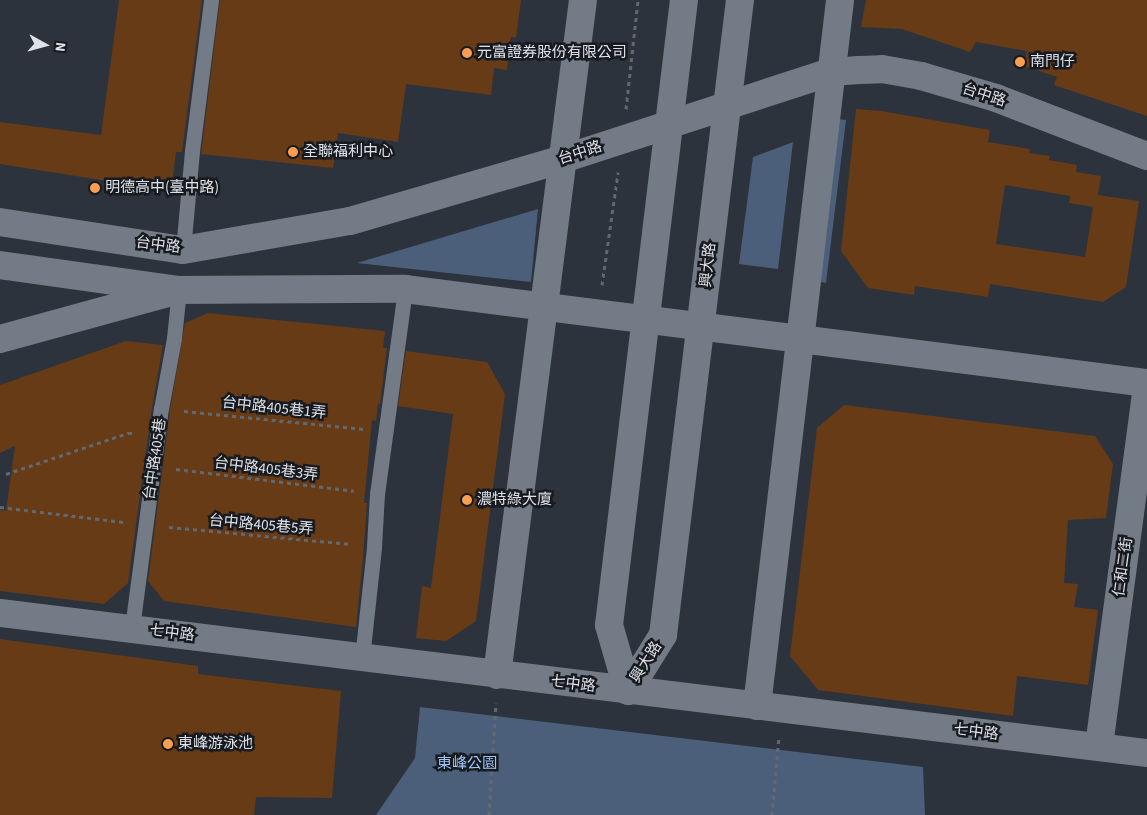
<!DOCTYPE html>
<html>
<head>
<meta charset="utf-8">
<style>
	body { margin:0 }
	#map { position:relative; width:1147px; height:815px; overflow:hidden; background:#2c333c; font-family:"Source Sans 3","Noto Sans TC",sans-serif }
	div>[style] { position:absolute }
	[style*='--x'] { left:calc(var(--x)*1px); top:calc(var(--y)*1px); width:calc(var(--w)*1px); rotate:calc(var(--a)*1deg) }
	.green>* { inset:0; background:#4b5e7a; transform-origin:0 0 }
	.building>* { inset:0; background:#673b16 }
	.path>* { height:3px; margin-top:-1.5px; transform-origin:0; background:repeating-linear-gradient(90deg,#626870 0 4px,transparent 0 8px) }
	.lane>* { height:15px; margin:-7.5px; padding:0 7.5px; transform-origin:7.5px; border-radius:7.5px; background:#737b86 }
	.street>* { height:28px; margin:-14px; padding:0 14px; transform-origin:14px; border-radius:14px; background:#737b86 }
	.secondary>* { height:28px; margin:-14px; padding:0 14px; transform-origin:14px; border-radius:14px; background:#737b86 }
	.dots>* { width:14px; height:14px; translate:-50% -50%; box-sizing:border-box; border:2px solid #171a1f; border-radius:50% }
	span { translate:-50% -50%; white-space:nowrap; text-align:center; line-height:1.15; -webkit-text-stroke:5px #171a1f; paint-order:stroke }
	.poi-label { font-size:15px; color:#dee2e8 }
	.left { translate:0 -50%; text-align:left }
	.street-label { font-size:15px; color:#dee2e8 }
	.park-label { font-size:15px; color:#9ec4fa }
	.north { position:absolute; left:20px; top:20px; width:50px; height:50px; -webkit-text-stroke:4px #171a1f; paint-order:stroke; rotate:97deg; font-size:14px; font-weight:700; line-height:20px; text-align:center; color:#dee2e8 }
	.north::after { content:''; display:block; margin:auto; width:18px; height:22px; background:#dee2e8; clip-path:polygon(50% 0,100% 100%,50% 72%,0 100%) }
</style>
</head>
<body>
<div id="map">
	<div class="green">
		<i style="left:846px;top:120px;width:164px;height:22px;rotate:97deg"></i>
		<i style="clip-path:polygon(793px 142px,778px 269px,739px 264px,753px 157px)"></i>
		<i style="clip-path:polygon(538px 209px,531px 282px,357px 263px)"></i>
		<i style="clip-path:polygon(420px 707px,923px 767px,925px 815px,376px 815px,415px 758px)"></i>
	</div>
	<div class="building">
		<i style="clip-path:polygon(119px 0,202px 0,182px 152px,176px 152px,171px 191px,0 164px,0 122px,101px 135px)"></i>
		<i style="clip-path:polygon(220px 0,521px 0,516px 38px,511px 37px,507px 70px,494px 68px,491px 95px,406px 84px,398px 142px,338px 133px,333px 168px,201px 154px)"></i>
		<i style="clip-path:polygon(866px 0,1147px 0,1147px 116px,1054px 85px,1057px 77px,1025px 66px,1027px 51px,976px 42px,970px 52px,902px 29px,861px 27px)"></i>
		<i style="clip-path:polygon(evenodd,856px 109px,881px 111px,990px 130px,988px 142px,1030px 149px,1029px 153px,1050px 156px,1049px 160px,1077px 165px,1076px 172px,1101px 176px,1098px 195px,1139px 201px,1126px 287px,1103px 302px,990px 284px,988px 297px,915px 286px,914px 295px,868px 288px,841px 251px,856px 109px,1005px 185px,1070px 196px,1069px 203px,1093px 207px,1085px 257px,996px 244px,1005px 185px)"></i>
		<i style="clip-path:polygon(208px 313px,385px 331px,383px 348px,387px 348px,380px 404px,378px 404px,376px 421px,372px 420px,364px 503px,367px 503px,363px 558px,356px 627px,164px 601px,148px 581px,170px 410px,185px 323px)"></i>
		<i style="clip-path:polygon(126px 341px,163px 345px,152px 408px,128px 583px,104px 604px,0 591px,0 510px,6px 511px,15px 446px,0 453px,0 385px)"></i>
		<i style="clip-path:polygon(406px 351px,487px 362px,505px 394px,476px 621px,446px 641px,416px 638px,422px 586px,431px 588px,453px 414px,398px 406px)"></i>
		<i style="clip-path:polygon(844px 405px,1095px 436px,1113px 464px,1106px 518px,1068px 520px,1064px 583px,1078px 584px,1074px 607px,1098px 610px,1088px 685px,1017px 676px,1013px 716px,818px 690px,790px 656px,817px 428px)"></i>
		<i style="clip-path:polygon(0 639px,198px 666px,198px 674px,341px 691px,332px 798px,256px 797px,254px 815px,0 815px)"></i>
	</div>
	<div class="path">
		<i style="--x:626;--y:109;--w:110;--a:-83.7"></i>
		<i style="--x:602;--y:285;--w:114;--a:-81.9"></i>
		<i style="--x:184;--y:411;--w:181;--a:5.7"></i>
		<i style="--x:176;--y:469;--w:179;--a:7"></i>
		<i style="--x:6;--y:474;--w:129;--a:-18.6"></i>
		<i style="--x:128;--y:433;--w:7;--a:0"></i>
		<i style="--x:0;--y:507;--w:124;--a:7"></i>
		<i style="--x:169;--y:527;--w:183;--a:5.3"></i>
		<i style="--x:489;--y:815;--w:112;--a:-86.4"></i>
		<i style="--x:772;--y:815;--w:78;--a:-84.9"></i>
	</div>
	<div class="lane">
		<i style="--x:183;--y:250;--w:99;--a:-84.8"></i>
		<i style="--x:192;--y:151;--w:152;--a:-82.8"></i>
		<i style="--x:132;--y:628;--w:221;--a:-82.5"></i>
		<i style="--x:161;--y:409;--w:72;--a:-79.6"></i>
		<i style="--x:174;--y:338;--w:48;--a:-84.1"></i>
		<i style="--x:362;--y:658;--w:112;--a:-83.8"></i>
		<i style="--x:374;--y:547;--w:53;--a:-86.8"></i>
		<i style="--x:377;--y:494;--w:207;--a:-82.2"></i>
	</div>
	<div class="street">
		<i style="--x:0;--y:613;--w:1156;--a:6.96"></i>
		<i style="--x:1099;--y:746;--w:361;--a:-82.4"></i>
	</div>
	<div class="secondary">
		<i style="--x:0;--y:222;--w:185;--a:8.7"></i>
		<i style="--x:183;--y:250;--w:169;--a:-9.9"></i>
		<i style="--x:350;--y:221;--w:222;--a:-16.2"></i>
		<i style="--x:563;--y:159;--w:282;--a:-18"></i>
		<i style="--x:831;--y:72;--w:28;--a:-4"></i>
		<i style="--x:859;--y:70;--w:23;--a:-2"></i>
		<i style="--x:882;--y:69;--w:40;--a:10"></i>
		<i style="--x:921;--y:76;--w:78;--a:16.3"></i>
		<i style="--x:996;--y:98;--w:162;--a:21"></i>
		<i style="--x:0;--y:265;--w:181;--a:8"></i>
		<i style="--x:179;--y:290;--w:226;--a:-0.3"></i>
		<i style="--x:405;--y:289;--w:748;--a:7.22"></i>
		<i style="--x:0;--y:339;--w:174;--a:-15.3"></i>
		<i style="--x:497;--y:675;--w:680;--a:-82.74"></i>
		<i style="--x:628;--y:691;--w:66;--a:-58"></i>
		<i style="--x:663;--y:635;--w:640;--a:-83.09"></i>
		<i style="--x:628;--y:691;--w:69;--a:-106.1"></i>
		<i style="--x:609;--y:625;--w:629;--a:-83.16"></i>
		<i style="--x:757;--y:706;--w:711;--a:-83.29"></i>
	</div>
	<div class="dots">
		<i style="left:467px;top:53px;background:#fc9e52"></i>
		<i style="left:1020px;top:62px;background:#fc9e52"></i>
		<i style="left:293px;top:152px;background:#fc9e52"></i>
		<i style="left:95px;top:188px;background:#fc9e52"></i>
		<i style="left:467px;top:500px;background:#fc9e52"></i>
		<i style="left:168px;top:744px;background:#fc9e52"></i>
	</div>
	<div class="poi-label">
		<span class="left" style="left:477px;top:53px">元富證券股份有限公司</span>
		<span class="left" style="left:1030px;top:62px">南門仔</span>
		<span class="left" style="left:303px;top:152px">全聯福利中心</span>
		<span class="left" style="left:105px;top:188px">明德高中(臺中路)</span>
		<span class="left" style="left:477px;top:500px">濃特綠大廈</span>
		<span class="left" style="left:178px;top:744px">東峰游泳池</span>
	</div>
	<div class="street-label">
		<span style="left:984px;top:95px;rotate:18deg">台中路</span>
		<span style="left:580px;top:153px;rotate:-18deg">台中路</span>
		<span style="left:158px;top:245px;rotate:7deg">台中路</span>
		<span style="left:708px;top:265px;rotate:-84deg">興大路</span>
		<span style="left:274px;top:408px;rotate:6deg">台中路405巷1弄</span>
		<span style="left:155px;top:459px;rotate:-82deg">台中路405巷</span>
		<span style="left:266px;top:469px;rotate:7deg">台中路405巷3弄</span>
		<span style="left:261px;top:525px;rotate:5deg">台中路405巷5弄</span>
		<span style="left:1123px;top:567px;rotate:-82deg">仁和二街</span>
		<span style="left:172px;top:633px;rotate:7deg">七中路</span>
		<span style="left:646px;top:662px;rotate:-58deg">興大路</span>
		<span style="left:573px;top:684px;rotate:7deg">七中路</span>
		<span style="left:976px;top:732px;rotate:7deg">七中路</span>
	</div>
	<div class="park-label">
		<span style="left:467px;top:764px">東峰公園</span>
	</div>
	<div class="north">N</div>
</div>
</body>
</html>
